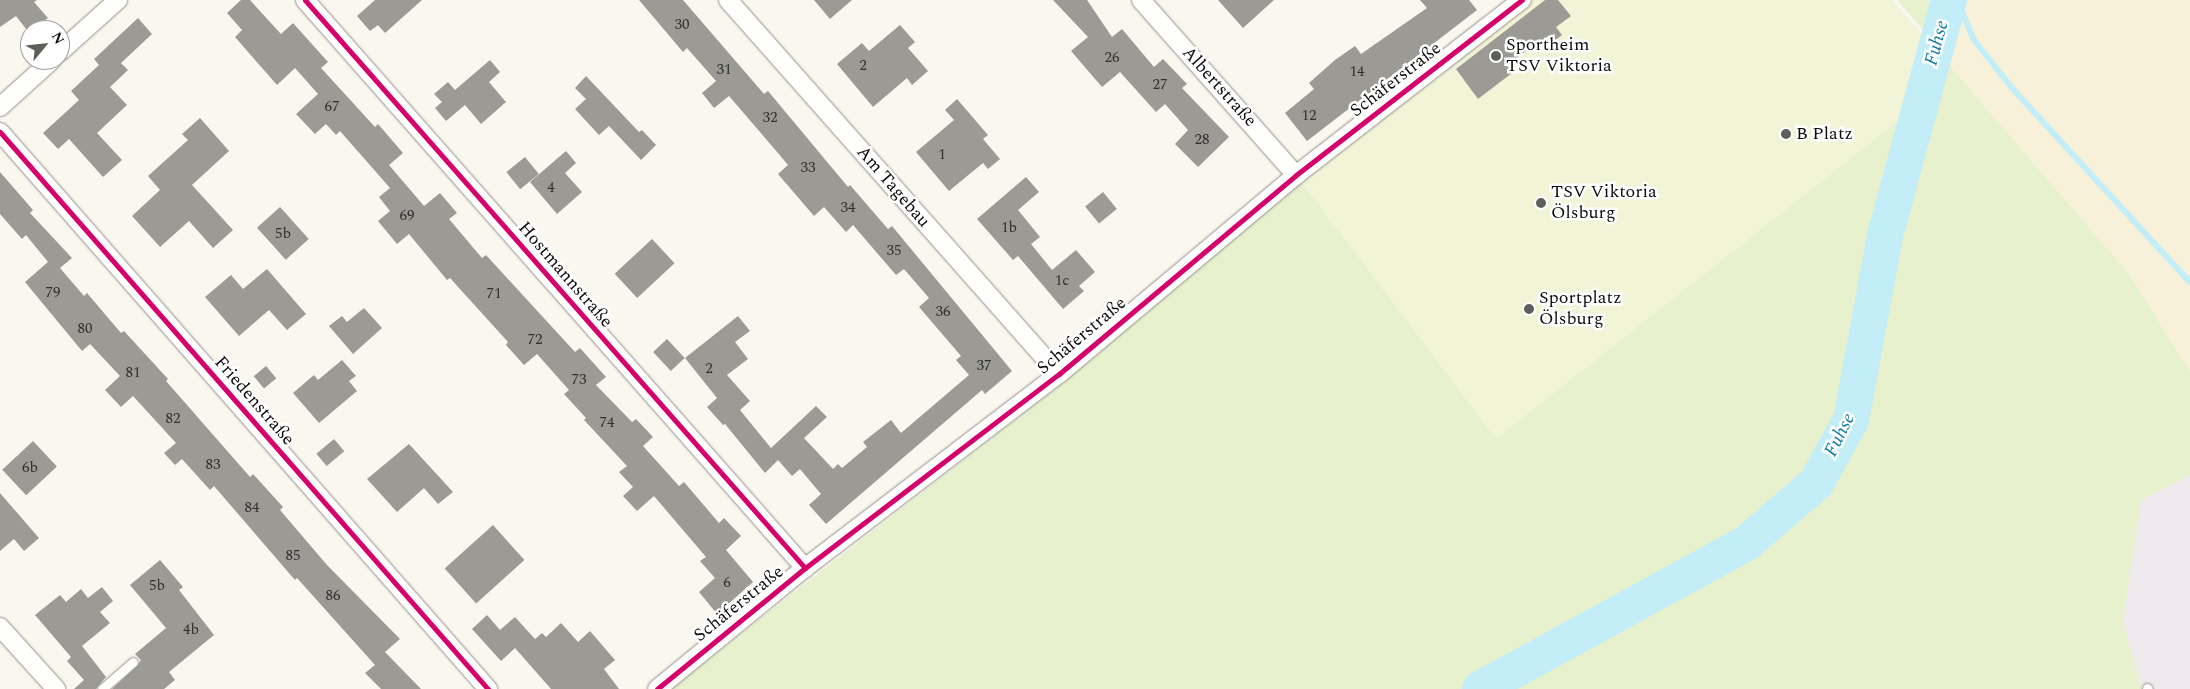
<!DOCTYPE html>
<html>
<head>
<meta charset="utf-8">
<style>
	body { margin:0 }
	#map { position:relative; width:2190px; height:689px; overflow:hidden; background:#faf7ef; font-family:Spectral,serif }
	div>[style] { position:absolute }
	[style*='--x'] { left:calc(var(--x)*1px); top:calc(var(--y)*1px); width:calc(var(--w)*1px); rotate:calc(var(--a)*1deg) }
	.industrial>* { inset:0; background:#f0e9ed }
	.farmland>* { inset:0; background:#f8f1da }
	.green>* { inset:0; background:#e7f1cd }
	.pitch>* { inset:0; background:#f1f4d7 }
	.stream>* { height:6px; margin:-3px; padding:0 3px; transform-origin:3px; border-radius:3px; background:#c3edf7 }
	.river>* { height:36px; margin:-18px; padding:0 18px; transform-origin:18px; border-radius:18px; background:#c3edf7 }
	.building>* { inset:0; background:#9c9a95; transform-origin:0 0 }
	.roads { filter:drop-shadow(0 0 1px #93918e) drop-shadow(0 0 1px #93918e) }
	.lane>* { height:9px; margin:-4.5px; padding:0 4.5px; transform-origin:4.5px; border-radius:4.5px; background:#fefefd }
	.street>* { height:18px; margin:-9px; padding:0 9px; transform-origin:9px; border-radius:9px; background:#fefefd }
	.cycleway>* { height:5px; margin:-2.5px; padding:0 2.5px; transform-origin:2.5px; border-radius:2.5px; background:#d6006c }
	.dots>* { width:14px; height:14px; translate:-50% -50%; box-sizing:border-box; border:2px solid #fff; border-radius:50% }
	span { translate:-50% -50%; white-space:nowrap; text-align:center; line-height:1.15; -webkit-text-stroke:5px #fff; paint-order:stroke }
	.number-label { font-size:15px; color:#2f2f2e }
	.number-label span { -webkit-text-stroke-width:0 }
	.poi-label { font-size:18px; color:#0b0b0b }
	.left { translate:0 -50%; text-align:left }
	.street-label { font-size:18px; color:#0b0b0b }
	.water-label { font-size:19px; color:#0d7aa4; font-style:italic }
	.north { position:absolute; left:20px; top:20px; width:50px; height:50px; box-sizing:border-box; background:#fff; border:1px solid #9d9d9d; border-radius:50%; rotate:62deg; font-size:14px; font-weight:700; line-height:20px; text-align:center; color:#0b0b0b }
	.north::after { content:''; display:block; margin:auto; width:18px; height:22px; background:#5f5e5b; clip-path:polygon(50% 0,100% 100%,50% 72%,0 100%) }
</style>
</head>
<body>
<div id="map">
	<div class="industrial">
		<i style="clip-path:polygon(2190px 475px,2190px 689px,2142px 689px,2123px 622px,2141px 501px)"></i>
	</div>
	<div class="farmland">
		<i style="clip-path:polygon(1936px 0,2190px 0,2190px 372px,2129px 274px,1924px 36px)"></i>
	</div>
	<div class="green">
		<i style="clip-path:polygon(1897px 0,1936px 0,1925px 32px)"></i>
		<i style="clip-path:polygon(1924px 36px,2129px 274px,2190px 372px,2190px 475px,2141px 501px,2123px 622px,2142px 689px,670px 689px,1065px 381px,1299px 179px,1897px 122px)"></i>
	</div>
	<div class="pitch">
		<i style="clip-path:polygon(1531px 0,1892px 0,1924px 36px,1897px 122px,1496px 439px,1299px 179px)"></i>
	</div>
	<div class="stream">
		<i style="--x:1957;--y:0;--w:43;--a:67"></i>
		<i style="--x:1974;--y:40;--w:61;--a:51.6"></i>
		<i style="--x:2012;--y:88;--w:263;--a:47.5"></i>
	</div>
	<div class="river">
		<i style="--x:1480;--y:689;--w:306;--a:-28.7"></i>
		<i style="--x:1748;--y:542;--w:90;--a:-40.9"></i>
		<i style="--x:1816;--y:483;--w:72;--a:-60.9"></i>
		<i style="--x:1851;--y:420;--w:187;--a:-79.5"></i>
		<i style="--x:1885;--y:236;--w:245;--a:-74.8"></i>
	</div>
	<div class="building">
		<i style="clip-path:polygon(0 0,37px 0,34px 2px,48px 18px,30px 30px,30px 34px,16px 16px,0 27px)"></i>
		<i style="clip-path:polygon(241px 0,250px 0,281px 34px,293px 23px,328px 62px,321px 68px,375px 127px,378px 124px,403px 153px,389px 165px,424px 206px,440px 193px,457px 213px,449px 219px,482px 258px,486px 255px,575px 352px,580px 348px,606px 377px,596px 385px,632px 422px,636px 419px,653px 437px,643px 446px,679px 486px,684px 482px,719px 523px,724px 518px,741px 536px,726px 550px,753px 582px,717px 614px,699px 592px,715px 578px,700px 561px,706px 557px,654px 496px,637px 511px,623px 496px,633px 487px,619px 472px,627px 466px,584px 420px,586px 418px,564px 394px,569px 390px,537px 354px,524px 365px,506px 345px,508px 342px,450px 278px,447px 280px,409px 234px,397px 244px,378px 221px,390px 211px,379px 197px,390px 188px,340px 131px,336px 135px,326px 124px,315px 134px,296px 114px,318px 94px,295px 68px,277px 85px,235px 37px,242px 30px,227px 13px)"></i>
		<i style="clip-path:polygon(375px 0,422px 0,385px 33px,378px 25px,370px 31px,357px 16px)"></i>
		<i style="clip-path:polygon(639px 0,683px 0,764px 94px,768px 91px,848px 187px,850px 185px,888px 229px,892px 226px,1012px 371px,985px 394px,982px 390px,826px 524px,809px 505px,821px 494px,800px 469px,792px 476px,778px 460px,765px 473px,725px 424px,723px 425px,707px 407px,717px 398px,685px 358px,738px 316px,750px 331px,735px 342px,748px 359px,727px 375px,750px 401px,740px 410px,771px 448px,816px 406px,827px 417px,804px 438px,833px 469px,838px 464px,842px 468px,867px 447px,863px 442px,891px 420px,901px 433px,969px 375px,956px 360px,961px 356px,919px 307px,929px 298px,904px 269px,896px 275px,853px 225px,846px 232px,824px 207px,814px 216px,778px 174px,788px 165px,778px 153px,729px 96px,714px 108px,702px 93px,716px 81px,687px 48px,683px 52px)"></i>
		<i style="clip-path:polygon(814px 0,852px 0,830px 19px)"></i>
		<i style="clip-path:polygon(1053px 0,1087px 0,1112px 37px,1122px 29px,1154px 67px,1163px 59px,1187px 84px,1182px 88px,1229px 137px,1198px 167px,1175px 144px,1188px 130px,1165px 104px,1156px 112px,1120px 72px,1102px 87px,1071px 51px,1088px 37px)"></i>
		<i style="clip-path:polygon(1218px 0,1274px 0,1243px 28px)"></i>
		<i style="clip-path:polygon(1420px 0,1469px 0,1477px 10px,1307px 141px,1285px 113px,1314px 89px,1309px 83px,1335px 60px,1355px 46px,1361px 54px,1427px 8px)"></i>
		<i style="clip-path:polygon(1545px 0,1558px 0,1571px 16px,1556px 27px,1562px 35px,1538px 53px,1532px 46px,1507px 66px,1512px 73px,1478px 99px,1456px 69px)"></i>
		<i style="clip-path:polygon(138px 18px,152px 34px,121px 63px,128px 70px,110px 87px,127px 105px,97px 133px,122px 160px,103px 177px,69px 139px,58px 149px,43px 133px,79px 100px,71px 91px,99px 65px,94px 59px)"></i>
		<i style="clip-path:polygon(900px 25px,915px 42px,908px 48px,928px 71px,912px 85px,907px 78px,873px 107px,837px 64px,862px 43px,869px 51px)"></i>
		<i style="clip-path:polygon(490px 60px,500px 72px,489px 82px,506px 102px,481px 124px,465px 105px,446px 121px,435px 108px,442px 102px,434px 94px,448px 82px,455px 90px)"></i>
		<i style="clip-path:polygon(586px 76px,639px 132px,642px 130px,656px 145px,641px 160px,609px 126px,599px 135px,575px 109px,586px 99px,575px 88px)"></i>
		<i style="clip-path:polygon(957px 99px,988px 135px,983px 139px,1000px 159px,988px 169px,983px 163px,949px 191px,916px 152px,954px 120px,945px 110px)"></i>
		<i style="clip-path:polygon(200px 118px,229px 151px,192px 185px,233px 230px,213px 248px,189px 221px,160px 247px,132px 216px,160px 190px,148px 176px,188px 140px,182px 134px)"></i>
		<i style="clip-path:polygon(566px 151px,576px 163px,565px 173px,582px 192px,557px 214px,530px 182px)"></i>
		<i style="left:525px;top:157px;width:22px;height:24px;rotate:51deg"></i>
		<i style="clip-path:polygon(0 172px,33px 210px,30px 213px,72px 258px,60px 268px,84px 296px,87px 293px,121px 333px,124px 331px,168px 379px,166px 381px,250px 477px,253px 474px,283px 507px,280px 510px,327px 565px,400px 639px,385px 652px,421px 689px,381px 689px,365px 673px,375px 665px,297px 578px,295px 580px,214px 486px,210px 490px,182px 459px,175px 465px,164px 453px,176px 443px,133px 396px,121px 407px,105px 390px,120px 376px,90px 344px,82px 351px,25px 282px,48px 262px,26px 235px,22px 239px,0 214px)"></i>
		<i style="clip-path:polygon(1026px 177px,1039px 192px,1018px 210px,1040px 237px,1031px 244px,1052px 270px,1076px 250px,1095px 272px,1079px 286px,1084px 291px,1063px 309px,1018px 256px,1013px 260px,977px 219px)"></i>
		<i style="left:1103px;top:192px;width:22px;height:23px;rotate:51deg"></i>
		<i style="left:280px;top:207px;width:43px;height:31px;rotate:48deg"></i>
		<i style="left:652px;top:239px;width:33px;height:51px;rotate:47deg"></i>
		<i style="clip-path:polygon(267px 269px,306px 314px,287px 330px,269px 310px,239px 336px,205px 297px,231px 275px,243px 289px)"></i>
		<i style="clip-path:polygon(364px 308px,382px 328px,353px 354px,329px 326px,342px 316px,347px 322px)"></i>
		<i style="left:667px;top:339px;width:26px;height:19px;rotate:47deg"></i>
		<i style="clip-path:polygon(342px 360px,356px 376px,349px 381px,357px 391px,319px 423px,293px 393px,314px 375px,318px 380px)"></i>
		<i style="left:266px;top:366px;width:16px;height:16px;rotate:50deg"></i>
		<i style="left:334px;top:439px;width:16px;height:23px;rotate:50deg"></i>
		<i style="left:33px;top:441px;width:35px;height:42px;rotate:47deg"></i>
		<i style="clip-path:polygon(409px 444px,453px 492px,438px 504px,424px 488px,397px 512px,367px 479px)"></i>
		<i style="clip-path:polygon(0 493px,39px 538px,24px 551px,14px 539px,0 551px)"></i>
		<i style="left:493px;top:525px;width:47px;height:65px;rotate:48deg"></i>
		<i style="clip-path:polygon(160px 560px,183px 587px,179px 590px,214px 635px,169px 672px,175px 680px,164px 689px,112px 689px,137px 666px,141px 660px,135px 654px,166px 628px,130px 585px)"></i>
		<i style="clip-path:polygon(102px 587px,113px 601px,100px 612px,110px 623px,82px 646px,106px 677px,96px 689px,74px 689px,84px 680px,67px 661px,71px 657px,35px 615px,60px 595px,66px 602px,81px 589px,88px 598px)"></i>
		<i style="clip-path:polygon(487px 615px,500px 630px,515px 617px,535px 639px,542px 633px,546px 637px,561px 623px,578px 642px,590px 631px,615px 660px,604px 669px,619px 689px,551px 689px,515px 648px,501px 661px,472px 629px)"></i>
	</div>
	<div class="roads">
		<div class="lane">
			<i style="--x:2147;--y:688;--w:1;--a:45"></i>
			<i style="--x:102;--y:689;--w:41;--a:-41.1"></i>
		</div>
		<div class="street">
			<i style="--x:305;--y:0;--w:757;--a:48.64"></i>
			<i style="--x:728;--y:0;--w:499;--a:48.5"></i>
			<i style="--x:1141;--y:0;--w:234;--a:48.5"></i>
			<i style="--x:60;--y:52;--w:78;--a:-41.9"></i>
			<i style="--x:0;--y:107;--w:70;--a:-42.1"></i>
			<i style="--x:0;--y:132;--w:741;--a:48.78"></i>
			<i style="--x:0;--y:627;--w:84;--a:47.9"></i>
			<i style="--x:657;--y:689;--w:191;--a:-39.3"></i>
			<i style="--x:805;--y:568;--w:320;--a:-37.4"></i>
			<i style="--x:1059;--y:374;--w:309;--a:-40"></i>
			<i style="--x:1296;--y:175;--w:286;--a:-37.8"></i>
		</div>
	</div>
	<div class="cycleway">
		<i style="--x:305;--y:0;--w:757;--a:48.64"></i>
		<i style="--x:0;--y:132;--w:741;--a:48.78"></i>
		<i style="--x:657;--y:689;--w:191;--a:-39.3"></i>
		<i style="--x:805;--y:568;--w:320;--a:-37.4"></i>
		<i style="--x:1059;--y:374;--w:309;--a:-40"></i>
		<i style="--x:1296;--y:175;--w:286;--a:-37.8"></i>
	</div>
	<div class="dots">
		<i style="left:1496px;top:56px;background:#5f5e5b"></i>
		<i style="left:1786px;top:134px;background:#5f5e5b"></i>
		<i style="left:1541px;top:203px;background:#5f5e5b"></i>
		<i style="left:1529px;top:309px;background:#5f5e5b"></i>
	</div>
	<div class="number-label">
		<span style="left:682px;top:25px">30</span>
		<span style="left:1112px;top:58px">26</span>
		<span style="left:863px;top:66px">2</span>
		<span style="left:724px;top:70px">31</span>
		<span style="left:1357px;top:72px">14</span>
		<span style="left:1160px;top:85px">27</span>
		<span style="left:332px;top:107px">67</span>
		<span style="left:1309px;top:116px">12</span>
		<span style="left:770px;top:118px">32</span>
		<span style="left:1202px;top:140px">28</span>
		<span style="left:942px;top:155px">1</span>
		<span style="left:808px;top:168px">33</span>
		<span style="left:551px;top:188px">4</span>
		<span style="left:848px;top:208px">34</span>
		<span style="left:407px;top:216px">69</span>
		<span style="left:1009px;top:228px">1b</span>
		<span style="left:283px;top:234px">5b</span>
		<span style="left:894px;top:251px">35</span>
		<span style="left:1062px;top:281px">1c</span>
		<span style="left:53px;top:293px">79</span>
		<span style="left:494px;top:294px">71</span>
		<span style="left:943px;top:312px">36</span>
		<span style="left:85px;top:329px">80</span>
		<span style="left:535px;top:340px">72</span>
		<span style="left:984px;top:366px">37</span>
		<span style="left:709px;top:369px">2</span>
		<span style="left:133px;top:373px">81</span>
		<span style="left:579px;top:380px">73</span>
		<span style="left:173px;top:419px">82</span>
		<span style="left:607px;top:423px">74</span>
		<span style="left:213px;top:465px">83</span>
		<span style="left:30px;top:468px">6b</span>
		<span style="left:252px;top:508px">84</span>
		<span style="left:293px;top:556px">85</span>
		<span style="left:727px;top:583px">6</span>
		<span style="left:157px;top:586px">5b</span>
		<span style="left:333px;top:596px">86</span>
		<span style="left:191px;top:630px">4b</span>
	</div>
	<div class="poi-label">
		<span class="left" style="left:1506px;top:56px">Sportheim<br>TSV Viktoria</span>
		<span class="left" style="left:1796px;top:134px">B Platz</span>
		<span class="left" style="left:1551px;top:203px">TSV Viktoria<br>Ölsburg</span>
		<span class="left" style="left:1539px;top:309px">Sportplatz<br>Ölsburg</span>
	</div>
	<div class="street-label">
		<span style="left:1396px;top:80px;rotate:-38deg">Schäferstraße</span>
		<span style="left:1219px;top:87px;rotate:48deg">Albertstraße</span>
		<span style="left:893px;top:187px;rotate:49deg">Am Tagebau</span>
		<span style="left:565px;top:275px;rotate:49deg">Hostmannstraße</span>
		<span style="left:1082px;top:336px;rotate:-40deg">Schäferstraße</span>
		<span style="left:254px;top:401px;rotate:49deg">Friedenstraße</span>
		<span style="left:739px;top:604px;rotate:-39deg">Schäferstraße</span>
	</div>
	<div class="water-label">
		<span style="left:1937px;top:43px;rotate:-75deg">Fuhse</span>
		<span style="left:1840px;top:435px;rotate:-64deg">Fuhse</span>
	</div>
	<div class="north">N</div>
</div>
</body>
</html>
